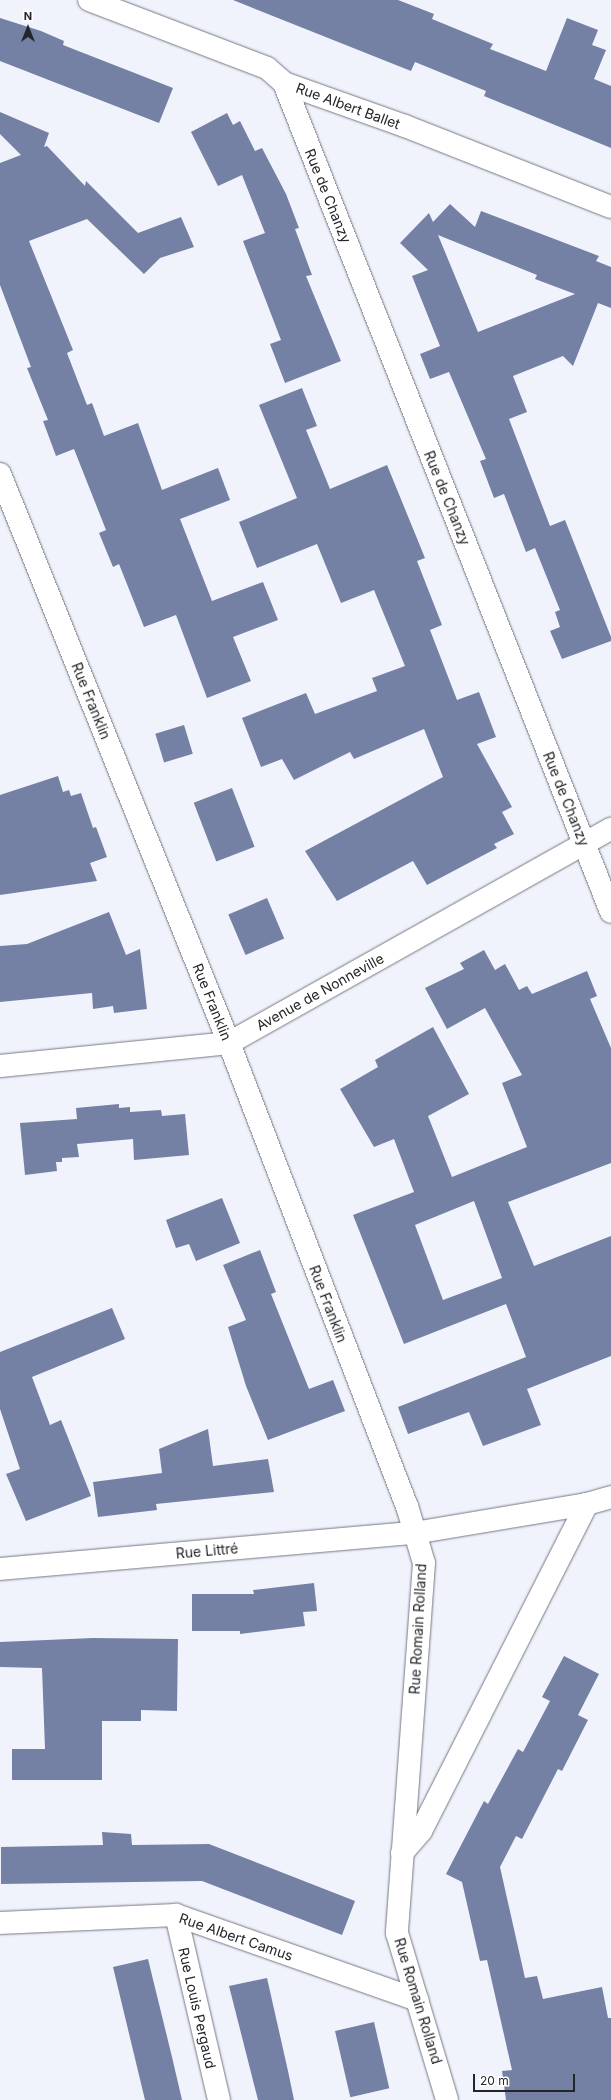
<!DOCTYPE html>
<html>
<head>
<meta charset="utf-8">
<style>
	body { margin:0 }
	#map { position:relative; width:611px; height:2100px; overflow:hidden; background:#f0f3fc; font-family:Inter,sans-serif }
	div>[style] { position:absolute }
	[style*='--x'] { left:calc(var(--x)*1px); top:calc(var(--y)*1px); width:calc(var(--w)*1px); rotate:calc(var(--a)*1deg) }
	.building>* { inset:0; background:#7480a4; transform-origin:0 0 }
	.roads { filter:drop-shadow(0 0 1px #757880) drop-shadow(0 0 1px #757880) }
	.minor>* { height:22px; margin:-11px; padding:0 11px; transform-origin:11px; border-radius:11px; background:#fff }
	.tertiary>* { height:22px; margin:-11px; padding:0 11px; transform-origin:11px; border-radius:11px; background:#fff }
	span { translate:-50% -50%; white-space:nowrap; text-align:center; line-height:1.15; -webkit-text-stroke:3px #fff; paint-order:stroke }
	.street-label { font-size:14px; color:#242528 }
	.north { position:absolute; left:8px; top:8px; width:40px; height:40px; -webkit-text-stroke:3px #fff; paint-order:stroke; rotate:0deg; font-size:11px; font-weight:700; line-height:16px; text-align:center; color:#242528 }
	.north::after { content:''; display:block; margin:auto; width:14px; height:18px; background:#242528; clip-path:polygon(50% 0,100% 100%,50% 72%,0 100%) }
	.scale { position:absolute; left:473px; top:2074px; width:102px; height:18px; box-sizing:border-box; border:2px solid #242528; border-top:0; padding-left:5px; font-size:12px; line-height:14px; white-space:nowrap; color:#242528; -webkit-text-stroke:3px #fff; paint-order:stroke }
</style>
</head>
<body>
<div id="map">
	<div class="building">
		<i style="clip-path:polygon(233px 0,398px 0,434px 14px,432px 19px,493px 44px,490px 49px,546px 71px,567px 18px,598px 30px,592px 45px,606px 50px,594px 79px,611px 86px,611px 148px,484px 96px,486px 91px,415px 62px,411px 71px)"></i>
		<i style="clip-path:polygon(0 18px,41px 31px,64px 41px,63px 45px,173px 88px,159px 123px,0 61px)"></i>
		<i style="clip-path:polygon(0 112px,49px 133px,44px 147px,47px 146px,85px 186px,86px 181px,138px 233px,181px 217px,194px 247px,160px 258px,144px 274px,87px 219px,29px 241px,73px 350px,67px 353px,87px 405px,92px 403px,104px 436px,138px 423px,162px 490px,218px 468px,230px 500px,180px 519px,212px 601px,263px 582px,278px 620px,233px 637px,251px 681px,207px 698px,176px 615px,144px 627px,119px 564px,113px 567px,99px 533px,106px 530px,74px 449px,56px 456px,43px 421px,48px 420px,27px 368px,31px 367px,0 285px,0 163px,21px 155px,0 134px)"></i>
		<i style="clip-path:polygon(227px 113px,233px 125px,240px 121px,255px 151px,262px 148px,286px 194px,299px 228px,295px 229px,312px 275px,306px 276px,341px 361px,285px 383px,270px 344px,281px 340px,243px 241px,265px 233px,242px 175px,218px 186px,191px 132px)"></i>
		<i style="clip-path:polygon(evenodd,450px 204px,475px 227px,481px 211px,599px 256px,596px 261px,611px 267px,611px 308px,598px 303px,573px 366px,563px 356px,513px 376px,527px 412px,509px 419px,550px 526px,565px 520px,611px 637px,611px 641px,562px 659px,550px 631px,560px 627px,555px 612px,560px 610px,535px 548px,526px 552px,504px 494px,494px 498px,480px 461px,486px 459px,449px 372px,430px 379px,420px 354px,440px 346px,412px 276px,428px 270px,400px 243px,429px 213px,433px 222px,450px 204px,438px 235px,537px 275px,535px 279px,575px 294px,478px 332px,438px 235px)"></i>
		<i style="clip-path:polygon(302px 388px,317px 426px,306px 430px,330px 489px,387px 465px,425px 558px,417px 561px,442px 625px,430px 630px,457px 700px,479px 692px,496px 737px,477px 744px,512px 807px,502px 812px,514px 834px,494px 844px,497px 848px,427px 885px,413px 861px,337px 901px,305px 851px,443px 777px,424px 729px,354px 759px,350px 752px,294px 780px,282px 759px,261px 767px,242px 718px,306px 693px,315px 714px,377px 691px,372px 678px,405px 666px,374px 590px,341px 603px,317px 544px,257px 568px,239px 522px,297px 498px,259px 405px)"></i>
		<i style="left:184px;top:725px;width:30px;height:30px;rotate:73deg"></i>
		<i style="clip-path:polygon(58px 776px,63px 792px,69px 790px,71px 796px,81px 793px,93px 828px,96px 827px,107px 857px,90px 863px,97px 881px,0 895px,0 795px)"></i>
		<i style="left:232px;top:788px;width:63px;height:41px;rotate:69deg"></i>
		<i style="left:267px;top:898px;width:44px;height:42px;rotate:67deg"></i>
		<i style="clip-path:polygon(109px 912px,126px 955px,140px 949px,147px 1009px,114px 1013px,113px 1006px,93px 1009px,92px 993px,0 1002px,0 946px,27px 944px)"></i>
		<i style="clip-path:polygon(evenodd,484px 950px,495px 970px,505px 964px,519px 990px,527px 986px,532px 994px,587px 971px,597px 996px,590px 999px,611px 1048px,611px 1163px,508px 1202px,534px 1266px,611px 1236px,611px 1356px,527px 1389px,541px 1425px,483px 1446px,469px 1412px,408px 1434px,398px 1407px,526px 1357px,506px 1304px,404px 1344px,353px 1215px,414px 1192px,394px 1139px,374px 1147px,340px 1089px,378px 1067px,375px 1060px,433px 1027px,469px 1094px,428px 1116px,452px 1177px,527px 1147px,502px 1083px,522px 1075px,485px 1008px,447px 1029px,425px 988px,464px 969px,460px 963px,484px 950px,474px 1201px,502px 1278px,443px 1300px,415px 1225px,474px 1201px)"></i>
		<i style="clip-path:polygon(119px 1104px,119px 1108px,130px 1107px,130px 1112px,161px 1110px,162px 1116px,185px 1114px,189px 1155px,134px 1160px,133px 1139px,77px 1144px,79px 1157px,62px 1158px,62px 1162px,56px 1162px,57px 1171px,25px 1175px,20px 1123px,77px 1119px,76px 1108px)"></i>
		<i style="clip-path:polygon(222px 1198px,240px 1243px,196px 1261px,189px 1244px,176px 1248px,166px 1220px)"></i>
		<i style="clip-path:polygon(260px 1250px,276px 1292px,271px 1294px,309px 1389px,333px 1380px,345px 1411px,268px 1440px,246px 1386px,228px 1327px,246px 1320px,223px 1265px)"></i>
		<i style="clip-path:polygon(112px 1308px,125px 1339px,32px 1377px,50px 1425px,61px 1420px,91px 1496px,26px 1521px,6px 1474px,20px 1469px,0 1409px,0 1352px)"></i>
		<i style="clip-path:polygon(208px 1429px,213px 1466px,268px 1459px,274px 1492px,156px 1504px,157px 1510px,98px 1517px,93px 1482px,162px 1473px,159px 1449px)"></i>
		<i style="clip-path:polygon(314px 1583px,317px 1611px,303px 1612px,305px 1626px,240px 1634px,240px 1631px,192px 1631px,192px 1594px,254px 1594px,253px 1590px)"></i>
		<i style="clip-path:polygon(93px 1638px,178px 1639px,177px 1711px,141px 1710px,141px 1721px,102px 1721px,102px 1780px,12px 1780px,12px 1749px,45px 1749px,42px 1668px,0 1667px,0 1642px)"></i>
		<i style="clip-path:polygon(564px 1656px,599px 1674px,578px 1715px,588px 1720px,562px 1771px,558px 1769px,522px 1839px,516px 1836px,500px 1867px,525px 1978px,537px 1976px,543px 1999px,602px 1987px,608px 2018px,611px 2018px,611px 2100px,506px 2100px,502px 2071px,512px 2070px,487px 1960px,480px 1961px,462px 1882px,446px 1874px,484px 1801px,488px 1804px,518px 1749px,523px 1752px,550px 1701px,542px 1697px)"></i>
		<i style="clip-path:polygon(102px 1832px,131px 1834px,132px 1845px,209px 1844px,355px 1901px,342px 1935px,202px 1881px,1px 1884px,1px 1847px,103px 1845px)"></i>
		<i style="clip-path:polygon(148px 1959px,172px 2057px,182px 2100px,145px 2100px,113px 1967px)"></i>
		<i style="clip-path:polygon(267px 1978px,288px 2071px,294px 2100px,258px 2100px,229px 1986px)"></i>
		<i style="left:374px;top:2022px;width:68px;height:40px;rotate:77deg"></i>
	</div>
	<div class="roads">
		<div class="minor">
			<i style="--x:284;--y:83;--w:891;--a:68.47"></i>
			<i style="--x:0;--y:474;--w:613;--a:68.08"></i>
			<i style="--x:229;--y:1043;--w:496;--a:69"></i>
			<i style="--x:407;--y:1506;--w:59;--a:73.4"></i>
			<i style="--x:424;--y:1563;--w:371;--a:94.2"></i>
			<i style="--x:397;--y:1933;--w:174;--a:73.3"></i>
			<i style="--x:0;--y:1569;--w:416;--a:-5"></i>
			<i style="--x:414;--y:1533;--w:175;--a:-9.5"></i>
			<i style="--x:587;--y:1504;--w:25;--a:-16"></i>
			<i style="--x:402;--y:1853;--w:29;--a:-49"></i>
			<i style="--x:421;--y:1831;--w:367;--a:-63.1"></i>
			<i style="--x:176;--y:1915;--w:190;--a:76.9"></i>
			<i style="--x:0;--y:1923;--w:176;--a:-2.6"></i>
			<i style="--x:176;--y:1915;--w:256;--a:19.4"></i>
		</div>
		<div class="tertiary">
			<i style="--x:89;--y:0;--w:191;--a:20.9"></i>
			<i style="--x:267;--y:68;--w:23;--a:41"></i>
			<i style="--x:284;--y:83;--w:128;--a:19.6"></i>
			<i style="--x:405;--y:126;--w:221;--a:21.5"></i>
			<i style="--x:0;--y:1066;--w:230;--a:-5.7"></i>
			<i style="--x:229;--y:1043;--w:438;--a:-29.3"></i>
		</div>
	</div>
	<div class="street-label">
		<span style="left:348px;top:106px;rotate:20deg">Rue Albert Ballet</span>
		<span style="left:328px;top:196px;rotate:68deg">Rue de Chanzy</span>
		<span style="left:447px;top:498px;rotate:68deg">Rue de Chanzy</span>
		<span style="left:91px;top:701px;rotate:68deg">Rue Franklin</span>
		<span style="left:566px;top:799px;rotate:68deg">Rue de Chanzy</span>
		<span style="left:320px;top:992px;rotate:-29deg">Avenue de Nonneville</span>
		<span style="left:212px;top:1002px;rotate:68deg">Rue Franklin</span>
		<span style="left:328px;top:1304px;rotate:69deg">Rue Franklin</span>
		<span style="left:207px;top:1551px;rotate:-5deg">Rue Littré</span>
		<span style="left:418px;top:1629px;rotate:-87deg">Rue Romain Rolland</span>
		<span style="left:236px;top:1937px;rotate:19deg">Rue Albert Camus</span>
		<span style="left:418px;top:2001px;rotate:73deg">Rue Romain Rolland</span>
		<span style="left:197px;top:2008px;rotate:77deg">Rue Louis Pergaud</span>
	</div>
	<div class="north">N</div>
	<div class="scale">20 m</div>
</div>
</body>
</html>
